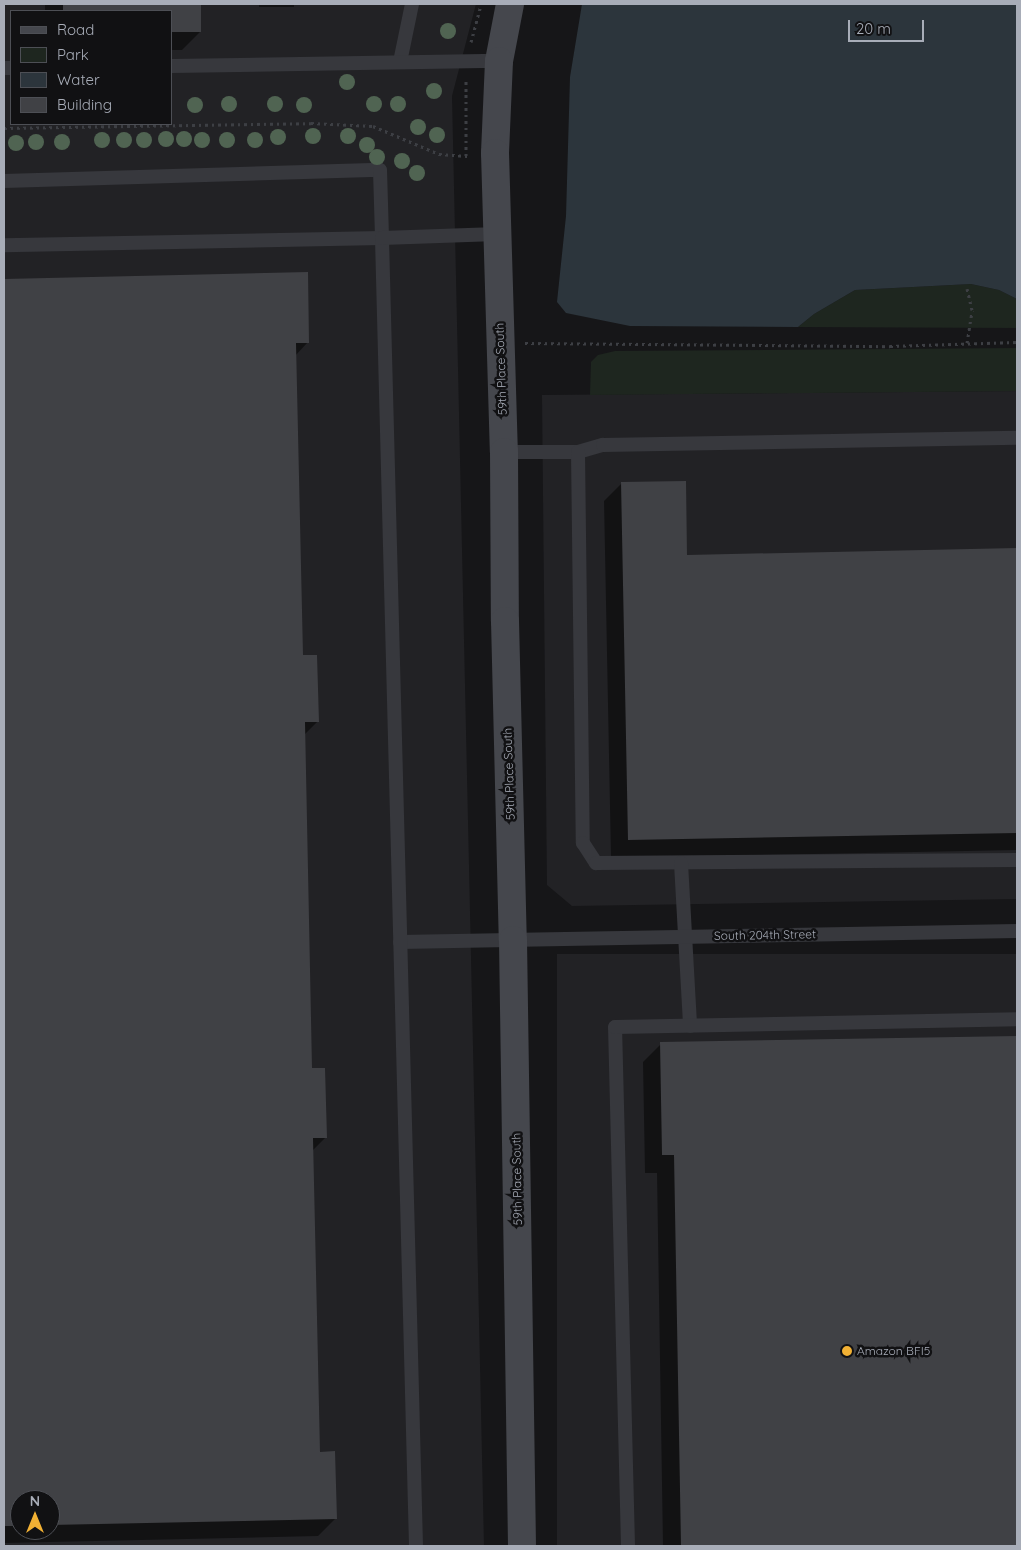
<!DOCTYPE html>
<html>
<head>
<meta charset="utf-8">
<style>
	body { margin:0 }
	#map { position:relative; width:1021px; height:1550px; overflow:hidden; background:#161618; font-family:Quicksand,sans-serif }
	div>[style] { position:absolute }
	[style*='--x'] { left:calc(var(--x)*1px); top:calc(var(--y)*1px); width:calc(var(--w)*1px); rotate:calc(var(--a)*1deg) }
	.built>* { inset:0; background:#222225; transform-origin:0 0 }
	.green>* { inset:0; background:#1e261f }
	.water>* { inset:0; background:#2c353c }
	.shadow>* { inset:0; background:#0007; transform-origin:0 0 }
	.building>* { inset:0; background:#404145 }
	.path>* { height:3px; margin-top:-1.5px; transform-origin:0; background:repeating-linear-gradient(90deg,#3d3f44 0 2.5px,transparent 0 6.5px) }
	.lane>* { height:14px; margin:-7px; padding:0 7px; transform-origin:7px; border-radius:7px; background:#37383d }
	.secondary>* { height:28px; margin:-14px; padding:0 14px; transform-origin:14px; border-radius:14px; background:#45474d }
	.trees>* { width:16px; height:16px; margin:-8px; border-radius:50%; background:#506452 }
	.dots>* { width:14px; height:14px; translate:-50% -50%; box-sizing:border-box; border:2px solid #111113; border-radius:50% }
	span { translate:-50% -50%; white-space:nowrap; text-align:center; line-height:1.15; -webkit-text-stroke:5px #111113; paint-order:stroke }
	.street-label { font-size:12px; color:#a8adb8 }
	.poi-label { font-size:12px; color:#a8adb8 }
	.left { translate:0 -50%; text-align:left }
	.frame { position:absolute; inset:0; border:5px solid #a8adb8; pointer-events:none }
	.legend { position:absolute; left:10px; top:10px; width:162px; height:115px; box-sizing:border-box; background:#111113; border:1px solid #4d4f55; margin:0; padding:6px 9px; list-style:none; font-size:15px; color:#a8adb8 }
	.legend li { display:flex; align-items:center; gap:10px; height:25px }
	.legend b { width:25px; border:1px solid #4d4f55 }
	.north { position:absolute; left:10px; top:1490px; width:50px; height:50px; box-sizing:border-box; background:#111113; border:1px solid #4d4f55; border-radius:50%; rotate:0deg; font-size:14px; font-weight:700; line-height:20px; text-align:center; color:#a8adb8 }
	.north::after { content:''; display:block; margin:auto; width:18px; height:22px; background:#f2b134; clip-path:polygon(50% 0,100% 100%,50% 72%,0 100%) }
	.scale { position:absolute; left:848px; top:20px; width:76px; height:22px; box-sizing:border-box; border:2px solid #a8adb8; border-top:0; padding-left:6px; font-size:15px; line-height:18px; white-space:nowrap; color:#a8adb8; -webkit-text-stroke:4px #111113; paint-order:stroke }
</style>
</head>
<body>
<div id="map">
	<div class="built">
		<i style="clip-path:polygon(evenodd,4px 4px,476px 4px,452px 96px,484px 1546px,4px 1546px,4px 4px,11px 11px,171px 11px,171px 124px,11px 124px,11px 11px,4px 4px,20px 1500px,50px 1500px,50px 1530px,20px 1530px,20px 1500px)"></i>
		<i style="clip-path:polygon(1017px 391px,1017px 899px,572px 906px,547px 885px,542px 395px)"></i>
		<i style="left:1017px;top:954px;width:592px;height:460px;rotate:90deg"></i>
	</div>
	<div class="green">
		<i style="clip-path:polygon(971px 284px,999px 290px,1017px 299px,1017px 328px,798px 327px,814px 314px,855px 290px)"></i>
		<i style="clip-path:polygon(1017px 348px,1017px 391px,590px 395px,591px 362px,598px 355px,615px 351px)"></i>
	</div>
	<div class="water">
		<i style="clip-path:polygon(582px 4px,1017px 4px,1017px 299px,999px 290px,971px 284px,855px 290px,814px 314px,798px 327px,630px 326px,566px 313px,557px 302px,566px 216px,570px 77px)"></i>
	</div>
	<div class="shadow">
		<i style="clip-path:polygon(45px 4px,200px 4px,200px 32px,182px 50px,171px 50px,171px 11px,45px 11px)"></i>
		<i style="left:259px;top:4px;width:35px;height:3px"></i>
		<i style="clip-path:polygon(evenodd,306px 273px,308px 342px,295px 356px,302px 656px,318px 721px,304px 735px,311px 1069px,326px 1137px,312px 1151px,318px 1453px,336px 1518px,318px 1536px,4px 1543px,4px 280px,306px 273px,20px 1500px,50px 1500px,50px 1530px,20px 1530px,20px 1500px)"></i>
		<i style="clip-path:polygon(622px 483px,686px 556px,1017px 549px,1017px 850px,611px 858px,604px 501px)"></i>
		<i style="clip-path:polygon(1017px 1038px,1017px 1546px,663px 1546px,657px 1173px,645px 1173px,643px 1062px,661px 1044px)"></i>
	</div>
	<div class="building">
		<i style="clip-path:polygon(63px 4px,201px 4px,201px 32px,171px 32px,171px 11px,63px 11px)"></i>
		<i style="clip-path:polygon(308px 272px,309px 343px,296px 343px,303px 655px,317px 655px,319px 722px,305px 722px,312px 1068px,325px 1068px,327px 1138px,313px 1138px,320px 1452px,335px 1451px,337px 1519px,50px 1525px,50px 1500px,20px 1500px,20px 1526px,4px 1526px,4px 279px)"></i>
		<i style="clip-path:polygon(686px 481px,687px 555px,1017px 548px,1017px 833px,628px 840px,621px 482px)"></i>
		<i style="clip-path:polygon(1017px 1036px,1017px 1546px,681px 1546px,674px 1155px,662px 1155px,660px 1042px)"></i>
	</div>
	<div class="path">
		<i style="--x:471;--y:42;--w:39;--a:-75"></i>
		<i style="--x:4;--y:128;--w:307;--a:-0.9"></i>
		<i style="--x:311;--y:123;--w:62;--a:2.8"></i>
		<i style="--x:373;--y:126;--w:72;--a:23"></i>
		<i style="--x:439;--y:154;--w:31;--a:4"></i>
		<i style="--x:466;--y:156;--w:76;--a:-90"></i>
		<i style="--x:525;--y:343;--w:365;--a:0.5"></i>
		<i style="--x:890;--y:346;--w:127;--a:-1.8"></i>
		<i style="--x:967;--y:343;--w:33;--a:-81"></i>
		<i style="--x:972;--y:310;--w:22;--a:-103"></i>
	</div>
	<div class="lane">
		<i style="--x:400;--y:62;--w:59;--a:-78.3"></i>
		<i style="--x:171;--y:66;--w:328;--a:-0.9"></i>
		<i style="--x:4;--y:68;--w:7;--a:0"></i>
		<i style="--x:4;--y:181;--w:376;--a:-1.7"></i>
		<i style="--x:380;--y:170;--w:68;--a:88.3"></i>
		<i style="--x:382;--y:238;--w:378;--a:178.9"></i>
		<i style="--x:504;--y:452;--w:74;--a:0"></i>
		<i style="--x:578;--y:452;--w:26;--a:-16"></i>
		<i style="--x:603;--y:445;--w:414;--a:-1"></i>
		<i style="--x:578;--y:452;--w:391;--a:89.3"></i>
		<i style="--x:583;--y:843;--w:24;--a:57"></i>
		<i style="--x:596;--y:863;--w:421;--a:-0.4"></i>
		<i style="--x:681;--y:863;--w:163;--a:86.8"></i>
		<i style="--x:400;--y:942;--w:617;--a:-1.02"></i>
		<i style="--x:416;--y:1546;--w:1308;--a:-91.49"></i>
		<i style="--x:382;--y:238;--w:115;--a:-2"></i>
		<i style="--x:628;--y:1546;--w:519;--a:-91.43"></i>
		<i style="--x:615;--y:1027;--w:402;--a:-1.1"></i>
	</div>
	<div class="secondary">
		<i style="--x:510;--y:4;--w:58;--a:100.9"></i>
		<i style="--x:499;--y:61;--w:92;--a:92.5"></i>
		<i style="--x:495;--y:153;--w:299;--a:88.3"></i>
		<i style="--x:504;--y:452;--w:169;--a:89.7"></i>
		<i style="--x:505;--y:621;--w:319;--a:88.6"></i>
		<i style="--x:513;--y:940;--w:606;--a:89.15"></i>
	</div>
	<div class="trees">
		<i style="left:448px;top:31px"></i>
		<i style="left:347px;top:82px"></i>
		<i style="left:434px;top:91px"></i>
		<i style="left:229px;top:104px"></i>
		<i style="left:275px;top:104px"></i>
		<i style="left:374px;top:104px"></i>
		<i style="left:398px;top:104px"></i>
		<i style="left:195px;top:105px"></i>
		<i style="left:304px;top:105px"></i>
		<i style="left:418px;top:127px"></i>
		<i style="left:437px;top:135px"></i>
		<i style="left:313px;top:136px"></i>
		<i style="left:348px;top:136px"></i>
		<i style="left:278px;top:137px"></i>
		<i style="left:166px;top:139px"></i>
		<i style="left:184px;top:139px"></i>
		<i style="left:102px;top:140px"></i>
		<i style="left:124px;top:140px"></i>
		<i style="left:144px;top:140px"></i>
		<i style="left:202px;top:140px"></i>
		<i style="left:227px;top:140px"></i>
		<i style="left:255px;top:140px"></i>
		<i style="left:36px;top:142px"></i>
		<i style="left:62px;top:142px"></i>
		<i style="left:16px;top:143px"></i>
		<i style="left:367px;top:145px"></i>
		<i style="left:377px;top:157px"></i>
		<i style="left:402px;top:161px"></i>
		<i style="left:417px;top:173px"></i>
	</div>
	<div class="dots">
		<i style="left:847px;top:1351px;background:#f2b134"></i>
	</div>
	<div class="street-label">
		<span style="left:501px;top:369px;rotate:-92deg">59th Place South</span>
		<span style="left:509px;top:774px;rotate:-92deg">59th Place South</span>
		<span style="left:765px;top:935px;rotate:-1deg">South 204th Street</span>
		<span style="left:517px;top:1179px;rotate:-91deg">59th Place South</span>
	</div>
	<div class="poi-label">
		<span class="left" style="left:857px;top:1351px">Amazon BFI5</span>
	</div>
	<div class="frame"></div>
	<ul class="legend">
	<li><b style="height:6px;background:#45474d"></b>Road</li>
	<li><b style="height:14px;background:#1e261f"></b>Park</li>
	<li><b style="height:14px;background:#2c353c"></b>Water</li>
	<li><b style="height:14px;background:#404145"></b>Building</li>
	</ul>
	<div class="north">N</div>
	<div class="scale">20 m</div>
</div>
</body>
</html>
